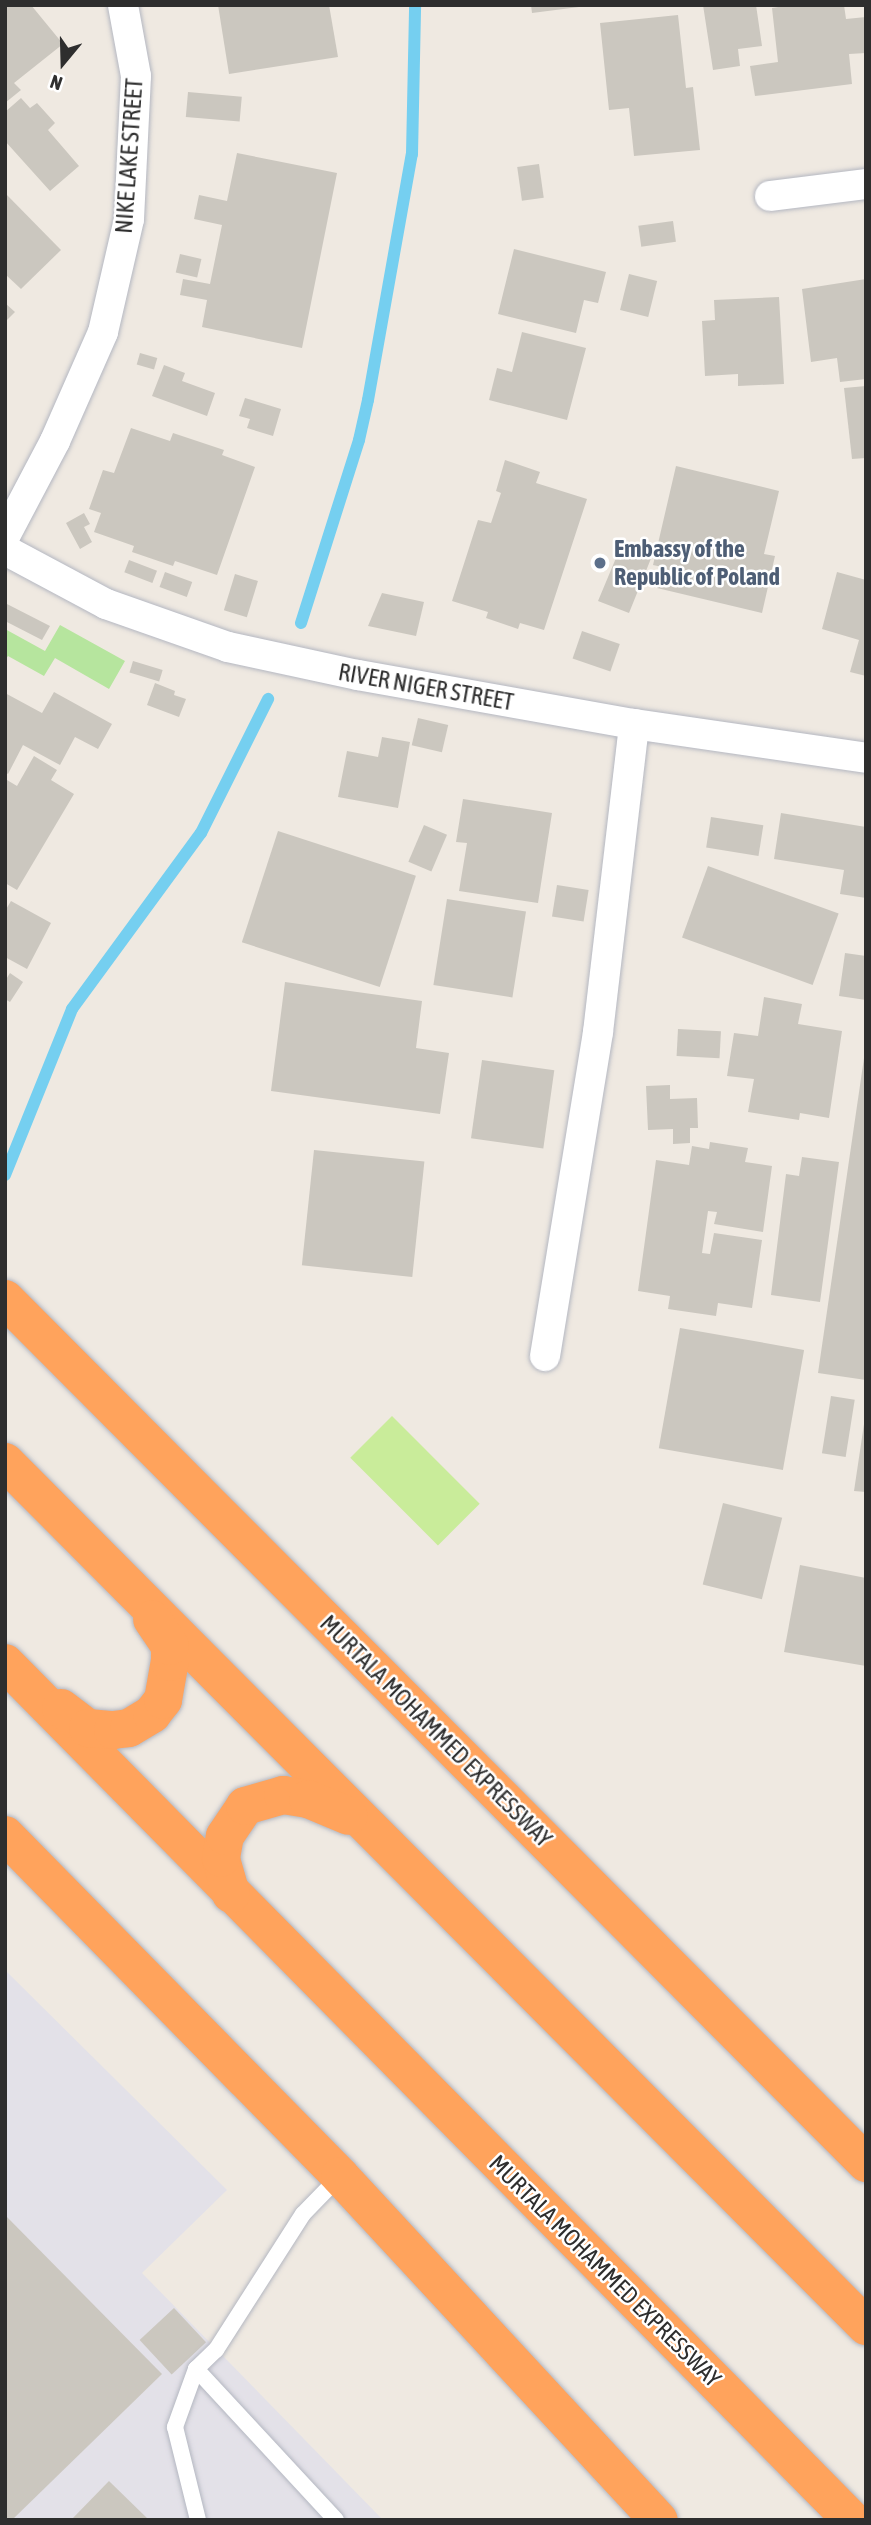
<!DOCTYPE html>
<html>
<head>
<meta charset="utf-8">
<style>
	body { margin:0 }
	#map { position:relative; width:871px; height:2525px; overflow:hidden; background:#efe9e1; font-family:"Asap Condensed",sans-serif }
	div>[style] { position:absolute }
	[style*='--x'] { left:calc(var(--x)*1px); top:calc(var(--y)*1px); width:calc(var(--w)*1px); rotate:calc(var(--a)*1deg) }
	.industrial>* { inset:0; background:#e3e1e8 }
	.green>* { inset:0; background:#b6e59e }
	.pitch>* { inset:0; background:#c9ec9a; transform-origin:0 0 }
	.stream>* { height:12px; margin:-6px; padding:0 6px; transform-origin:6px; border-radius:6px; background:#75cff0 }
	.building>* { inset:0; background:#cbc7bf; transform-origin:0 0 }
	.roads { filter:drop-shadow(0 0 2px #b4b7c1) drop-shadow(0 0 2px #b4b7c1) }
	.lane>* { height:16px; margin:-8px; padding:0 8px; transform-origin:8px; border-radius:8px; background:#fff }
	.street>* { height:30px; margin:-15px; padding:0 15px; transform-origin:15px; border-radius:15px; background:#fff }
	.highway>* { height:38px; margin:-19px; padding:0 19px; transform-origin:19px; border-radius:19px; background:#ffa35c }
	.dots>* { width:19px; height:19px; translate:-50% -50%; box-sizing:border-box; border:4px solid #fff; border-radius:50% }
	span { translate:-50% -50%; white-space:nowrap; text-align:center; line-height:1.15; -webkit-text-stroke:5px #fff; paint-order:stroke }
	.street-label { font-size:24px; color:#2e2e2e }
	.service-label { font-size:24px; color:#4e5e75; font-weight:700 }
	.left { translate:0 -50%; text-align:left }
	.frame { position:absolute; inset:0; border:7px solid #2e2e2e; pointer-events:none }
	.north { position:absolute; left:28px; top:28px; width:70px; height:70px; -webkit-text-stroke:5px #fff; paint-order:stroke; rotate:199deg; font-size:19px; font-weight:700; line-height:28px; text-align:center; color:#2e2e2e }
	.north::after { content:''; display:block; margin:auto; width:24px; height:32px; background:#2e2e2e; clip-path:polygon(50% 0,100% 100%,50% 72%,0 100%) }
</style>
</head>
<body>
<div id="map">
	<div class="industrial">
		<i style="clip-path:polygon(5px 1970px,227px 2190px,142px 2273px,383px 2520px,5px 2520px)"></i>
	</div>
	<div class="green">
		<i style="clip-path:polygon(60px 625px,125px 661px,109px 689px,55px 658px,44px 676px,8px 656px,5px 660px,5px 629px,45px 651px)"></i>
	</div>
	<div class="pitch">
		<i style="left:392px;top:1416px;width:124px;height:59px;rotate:45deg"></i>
	</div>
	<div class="stream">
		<i style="--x:301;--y:623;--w:192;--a:-72.4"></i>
		<i style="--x:359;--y:440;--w:41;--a:-77.3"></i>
		<i style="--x:368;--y:400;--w:250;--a:-79.9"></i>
		<i style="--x:412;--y:154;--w:149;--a:-88.8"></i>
		<i style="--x:5;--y:1175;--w:179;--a:-68"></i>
		<i style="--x:72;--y:1009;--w:218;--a:-53.8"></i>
		<i style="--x:201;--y:833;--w:150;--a:-63.4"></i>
	</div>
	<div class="building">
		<i style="clip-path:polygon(5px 5px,31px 5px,63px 44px,14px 83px,21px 90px,5px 103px)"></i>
		<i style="clip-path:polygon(218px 5px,329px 5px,338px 57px,229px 74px)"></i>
		<i style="clip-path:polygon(531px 5px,579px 5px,579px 7px,532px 13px)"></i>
		<i style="clip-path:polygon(703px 5px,756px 5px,762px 46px,738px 49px,740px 66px,713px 70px)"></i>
		<i style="clip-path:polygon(791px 5px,844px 5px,846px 19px,866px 17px,866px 53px,849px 54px,852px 84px,755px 96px,750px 66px,778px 62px,772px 8px)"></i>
		<i style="clip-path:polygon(678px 15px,686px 88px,693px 87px,700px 150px,634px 156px,629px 108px,609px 110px,600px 23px)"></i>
		<i style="left:188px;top:92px;width:54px;height:25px;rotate:5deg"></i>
		<i style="clip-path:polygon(21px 98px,30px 108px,37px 103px,55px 123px,48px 130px,79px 166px,50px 191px,5px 141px,5px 112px)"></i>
		<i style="clip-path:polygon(237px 153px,337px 173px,302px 348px,202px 327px,207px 300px,180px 295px,183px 279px,210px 284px,222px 225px,194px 219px,199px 195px,227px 201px)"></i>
		<i style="left:539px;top:164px;width:34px;height:22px;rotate:82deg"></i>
		<i style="clip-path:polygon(5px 193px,61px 250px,21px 289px,5px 274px)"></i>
		<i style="left:673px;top:221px;width:21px;height:35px;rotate:82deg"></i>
		<i style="clip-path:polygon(514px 249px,606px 272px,598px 303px,584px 300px,576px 333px,498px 314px)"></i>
		<i style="left:180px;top:254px;width:22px;height:19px;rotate:13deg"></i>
		<i style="left:629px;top:274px;width:29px;height:37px;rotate:14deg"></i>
		<i style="clip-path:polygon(866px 279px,866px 379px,840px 382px,837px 358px,811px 362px,802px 289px)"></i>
		<i style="clip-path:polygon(779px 297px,784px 384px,738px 386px,738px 374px,705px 376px,702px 321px,715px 320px,714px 300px)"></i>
		<i style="clip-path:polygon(5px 303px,15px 312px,5px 322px)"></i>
		<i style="clip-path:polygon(522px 332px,586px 348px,567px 420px,489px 400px,497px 368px,512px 372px)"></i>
		<i style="left:140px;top:353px;width:18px;height:12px;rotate:16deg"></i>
		<i style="clip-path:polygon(164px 365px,185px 373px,182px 381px,215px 393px,207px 416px,152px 396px)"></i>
		<i style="clip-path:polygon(866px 386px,866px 458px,852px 459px,844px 388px)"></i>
		<i style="clip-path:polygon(245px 398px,281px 409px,273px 436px,247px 428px,250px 419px,239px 416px)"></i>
		<i style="clip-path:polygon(131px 428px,170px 441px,173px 433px,224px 450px,222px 455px,255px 467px,217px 575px,175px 561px,173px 566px,132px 552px,134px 546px,94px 532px,101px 513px,89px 509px,103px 470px,114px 473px)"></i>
		<i style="clip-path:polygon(505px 460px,540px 472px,536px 483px,587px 499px,544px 630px,520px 623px,518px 629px,486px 618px,488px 612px,452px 601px,478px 520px,491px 523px,501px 493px,496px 491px)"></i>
		<i style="clip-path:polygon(676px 466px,779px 491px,764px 554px,775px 556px,762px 613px,657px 588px,662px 567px,653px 565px)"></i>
		<i style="clip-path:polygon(84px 513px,90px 524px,84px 527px,92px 542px,80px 549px,66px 523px)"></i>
		<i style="clip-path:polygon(626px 545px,652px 556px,629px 613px,598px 601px,616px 558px,621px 560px)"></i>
		<i style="left:129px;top:560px;width:30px;height:13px;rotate:21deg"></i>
		<i style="left:165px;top:572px;width:29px;height:16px;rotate:20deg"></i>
		<i style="clip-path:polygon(837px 572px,866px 580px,866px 676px,850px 672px,859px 640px,822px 629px)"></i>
		<i style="left:235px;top:574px;width:24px;height:38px;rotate:17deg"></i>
		<i style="clip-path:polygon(382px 593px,424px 602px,416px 636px,368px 626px)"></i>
		<i style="clip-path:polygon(5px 603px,50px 626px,42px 640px,5px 621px)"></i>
		<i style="left:582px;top:631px;width:40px;height:29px;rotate:19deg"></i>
		<i style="left:133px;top:661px;width:31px;height:12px;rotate:17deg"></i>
		<i style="clip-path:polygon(155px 683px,175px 691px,174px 695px,186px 699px,179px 717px,147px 705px)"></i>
		<i style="clip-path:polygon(54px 692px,112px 724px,98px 749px,75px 737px,60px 765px,23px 745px,8px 774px,5px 772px,5px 693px,42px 713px)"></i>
		<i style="left:418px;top:718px;width:31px;height:28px;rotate:13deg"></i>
		<i style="clip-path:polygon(382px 737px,410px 742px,398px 808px,338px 797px,347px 751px,378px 757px)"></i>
		<i style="clip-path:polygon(34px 756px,57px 770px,51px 780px,74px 794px,17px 890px,5px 883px,5px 784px,7px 780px,17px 786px)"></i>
		<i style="clip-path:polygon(463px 799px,552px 813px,538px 903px,459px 891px,467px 843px,456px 842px)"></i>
		<i style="clip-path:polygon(781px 813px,866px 827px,866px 898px,840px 894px,844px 870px,774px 859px)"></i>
		<i style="left:711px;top:817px;width:53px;height:31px;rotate:9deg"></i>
		<i style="left:424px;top:825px;width:25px;height:40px;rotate:23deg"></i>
		<i style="left:278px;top:831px;width:145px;height:117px;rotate:18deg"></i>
		<i style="left:708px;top:866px;width:139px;height:76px;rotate:20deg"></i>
		<i style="left:557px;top:885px;width:32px;height:32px;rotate:9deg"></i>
		<i style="left:447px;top:899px;width:80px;height:87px;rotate:9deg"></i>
		<i style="clip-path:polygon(11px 901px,51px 923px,27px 969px,5px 957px,5px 911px)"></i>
		<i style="clip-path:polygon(845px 953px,866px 956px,866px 1000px,839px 996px)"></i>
		<i style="clip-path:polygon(10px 973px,23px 982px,10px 1002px,5px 999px,5px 981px)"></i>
		<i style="clip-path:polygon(285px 982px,422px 1001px,416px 1048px,449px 1053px,440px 1114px,271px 1091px)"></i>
		<i style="clip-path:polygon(764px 997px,802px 1004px,798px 1024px,842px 1031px,829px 1118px,800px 1113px,799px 1120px,748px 1112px,754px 1079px,727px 1076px,734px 1033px,758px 1036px)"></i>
		<i style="left:678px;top:1029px;width:43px;height:27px;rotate:3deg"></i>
		<i style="clip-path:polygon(864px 1058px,866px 1058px,866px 1380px,818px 1373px)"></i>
		<i style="left:482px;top:1060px;width:73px;height:79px;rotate:8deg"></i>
		<i style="clip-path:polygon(670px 1085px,670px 1099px,697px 1098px,698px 1128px,690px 1128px,690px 1143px,673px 1144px,673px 1129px,648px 1130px,646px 1086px)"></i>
		<i style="clip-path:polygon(710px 1142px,748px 1148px,745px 1162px,772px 1166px,763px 1232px,714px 1224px,717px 1212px,708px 1211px,702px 1253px,710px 1254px,714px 1233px,762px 1240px,752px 1308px,718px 1303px,716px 1316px,668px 1309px,670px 1296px,638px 1291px,656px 1160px,689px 1165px,692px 1146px,709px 1149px)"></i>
		<i style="left:314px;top:1150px;width:111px;height:116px;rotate:6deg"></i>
		<i style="clip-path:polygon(802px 1157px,839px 1162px,820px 1302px,771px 1295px,786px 1174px,799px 1176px)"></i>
		<i style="left:680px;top:1328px;width:126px;height:122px;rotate:10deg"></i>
		<i style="left:831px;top:1396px;width:24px;height:58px;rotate:9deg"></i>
		<i style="clip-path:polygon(864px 1424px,866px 1424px,866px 1492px,854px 1491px)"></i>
		<i style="left:723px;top:1503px;width:61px;height:84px;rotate:14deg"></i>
		<i style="clip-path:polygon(800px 1565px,866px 1578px,866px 1666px,784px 1652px)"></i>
		<i style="clip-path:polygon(5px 2215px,162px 2374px,12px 2520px,5px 2520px)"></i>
		<i style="left:174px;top:2308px;width:47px;height:47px;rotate:47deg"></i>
		<i style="clip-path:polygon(109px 2481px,149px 2520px,71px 2520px)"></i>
	</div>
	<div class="roads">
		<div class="lane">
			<i style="--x:196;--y:2369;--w:62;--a:109.9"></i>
			<i style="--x:175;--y:2427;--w:96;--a:76.1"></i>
			<i style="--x:336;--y:2520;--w:206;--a:-132.8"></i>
			<i style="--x:196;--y:2369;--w:28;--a:-44"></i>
			<i style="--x:216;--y:2350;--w:161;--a:-57.4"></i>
			<i style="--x:303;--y:2214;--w:53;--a:-45.8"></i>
		</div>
		<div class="street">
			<i style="--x:770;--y:196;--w:97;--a:-7.1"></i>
			<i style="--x:5;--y:536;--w:107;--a:-62.2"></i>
			<i style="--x:55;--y:441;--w:119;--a:-66.2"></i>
			<i style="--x:103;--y:332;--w:116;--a:-77"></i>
			<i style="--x:129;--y:219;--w:143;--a:-87.2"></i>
			<i style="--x:136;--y:76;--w:72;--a:-100.4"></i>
			<i style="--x:5;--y:550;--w:115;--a:28.1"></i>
			<i style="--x:106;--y:604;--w:129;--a:19.4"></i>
			<i style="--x:228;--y:647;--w:133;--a:12.2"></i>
			<i style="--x:358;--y:675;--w:280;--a:10.1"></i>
			<i style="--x:634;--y:724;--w:234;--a:8.3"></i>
			<i style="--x:545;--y:1356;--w:328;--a:-80.7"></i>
			<i style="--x:598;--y:1032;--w:310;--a:-83.3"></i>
		</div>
		<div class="highway">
			<i style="--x:5;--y:1299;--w:1220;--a:45.1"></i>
			<i style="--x:5;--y:1462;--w:1220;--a:45.1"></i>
			<i style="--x:5;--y:1663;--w:1205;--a:45.34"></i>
			<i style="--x:61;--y:1708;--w:34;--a:37"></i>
			<i style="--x:88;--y:1728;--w:25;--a:5"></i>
			<i style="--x:113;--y:1730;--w:16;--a:-7"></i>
			<i style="--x:129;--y:1728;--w:27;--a:-31"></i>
			<i style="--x:152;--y:1714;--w:18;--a:-52"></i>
			<i style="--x:163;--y:1700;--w:39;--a:-80"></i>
			<i style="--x:170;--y:1662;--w:16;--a:-90"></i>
			<i style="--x:170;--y:1646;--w:32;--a:-124"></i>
			<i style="--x:5;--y:1835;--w:478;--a:45.5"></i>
			<i style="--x:340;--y:2176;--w:469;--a:47.2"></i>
			<i style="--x:231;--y:1894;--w:37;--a:-106"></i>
			<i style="--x:221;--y:1858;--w:22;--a:-80"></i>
			<i style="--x:225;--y:1836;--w:36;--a:-56"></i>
			<i style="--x:245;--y:1806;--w:40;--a:-16"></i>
			<i style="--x:283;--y:1795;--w:25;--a:9"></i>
			<i style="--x:308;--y:1799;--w:44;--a:22.5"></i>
		</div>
	</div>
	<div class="dots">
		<i style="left:600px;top:563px;background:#5c6f8a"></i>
	</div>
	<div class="street-label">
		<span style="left:129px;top:156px;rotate:-86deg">NIKE LAKE STREET</span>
		<span style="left:426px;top:687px;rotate:10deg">RIVER NIGER STREET</span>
		<span style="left:436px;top:1731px;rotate:45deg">MURTALA MOHAMMED EXPRESSWAY</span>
		<span style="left:605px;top:2271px;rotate:45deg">MURTALA MOHAMMED EXPRESSWAY</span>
	</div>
	<div class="service-label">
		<span class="left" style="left:614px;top:563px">Embassy of the<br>Republic of Poland</span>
	</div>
	<div class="frame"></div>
	<div class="north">N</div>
</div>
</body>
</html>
